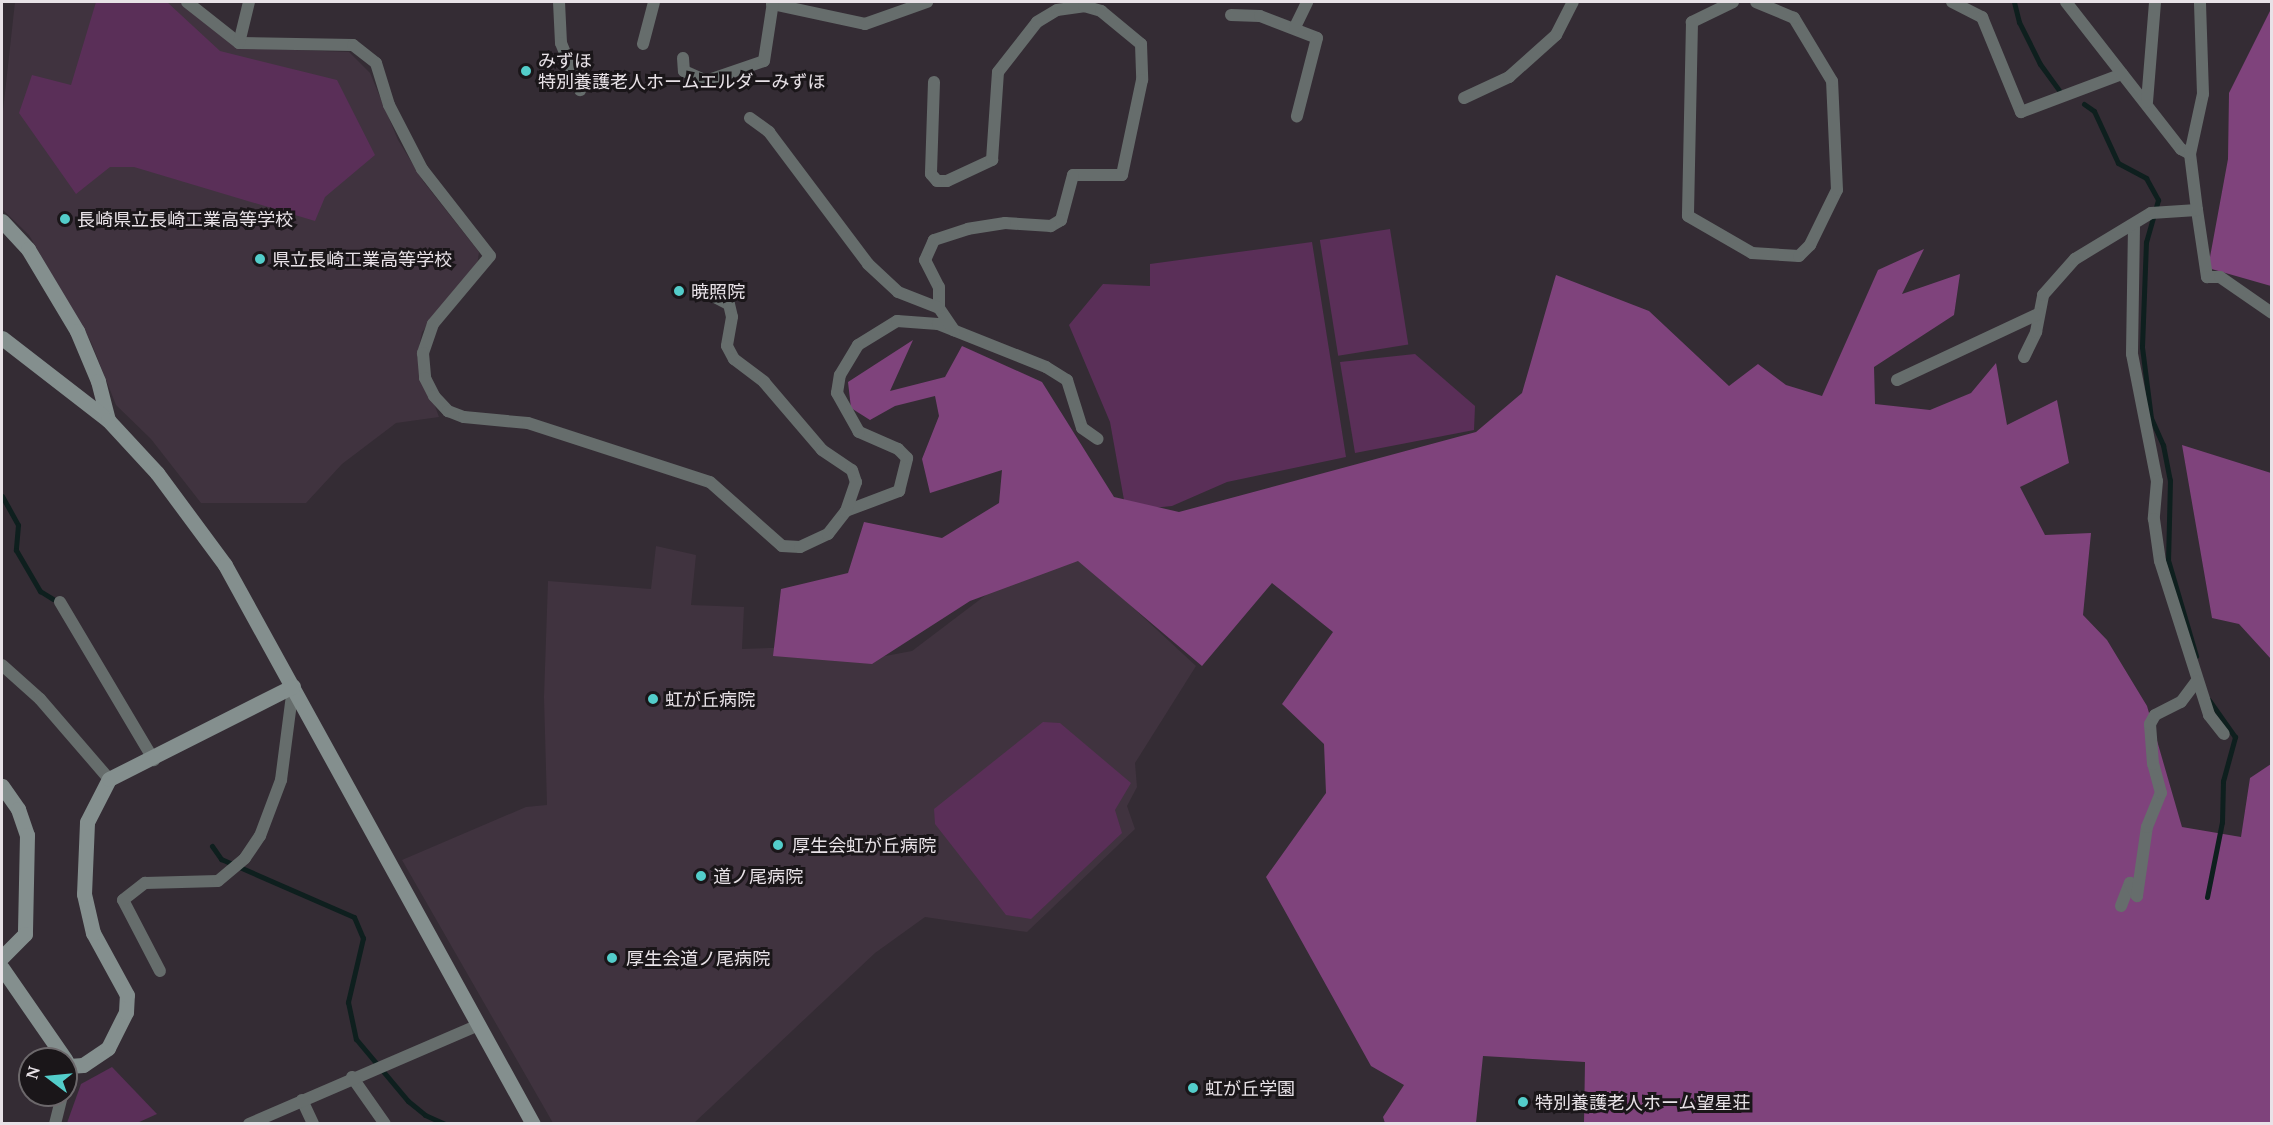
<!DOCTYPE html>
<html>
<head>
<meta charset="utf-8">
<style>
	body { margin:0 }
	#map { position:relative; width:2273px; height:1125px; overflow:hidden; background:#342c34; font-family:"PT Serif","Noto Sans JP",serif }
	div>[style] { position:absolute }
	[style*='--x'] { left:calc(var(--x)*1px); top:calc(var(--y)*1px); width:calc(var(--w)*1px); rotate:calc(var(--a)*1deg) }
	.built>* { inset:0; background:#40333f }
	.green>* { inset:0; background:#5a2f58; transform-origin:0 0 }
	.forest>* { inset:0; background:#7f437c }
	.stream>* { height:5px; margin:-2.5px; padding:0 2.5px; transform-origin:2.5px; border-radius:2.5px; background:#0e1f1e }
	.street>* { height:12px; margin:-6px; padding:0 6px; transform-origin:6px; border-radius:6px; background:#666d6c }
	.secondary>* { height:15px; margin:-7.5px; padding:0 7.5px; transform-origin:7.5px; border-radius:7.5px; background:#848f8e }
	.dots>* { width:16px; height:16px; translate:-50% -50%; box-sizing:border-box; border:3px solid #1a1619; border-radius:50% }
	span { translate:-50% -50%; white-space:nowrap; text-align:center; line-height:1.15; -webkit-text-stroke:6px #1a1619; paint-order:stroke }
	.poi-label { font-size:18px; color:#e8e2e7 }
	.left { translate:0 -50%; text-align:left }
	.frame { position:absolute; inset:0; border:3px solid #e8e2e7; pointer-events:none }
	.north { position:absolute; left:18px; top:1047px; width:60px; height:60px; box-sizing:border-box; background:#1a1619; border:2px solid #6c686b; border-radius:50%; rotate:286deg; font-size:16px; font-weight:700; line-height:24px; text-align:center; color:#e8e2e7 }
	.north::after { content:''; display:block; margin:auto; width:21px; height:27px; background:#53cdca; clip-path:polygon(50% 0,100% 100%,50% 72%,0 100%) }
</style>
</head>
<body>
<div id="map">
	<div class="built">
		<i style="clip-path:polygon(15px 2px,180px 2px,239px 48px,349px 52px,370px 73px,398px 140px,423px 181px,479px 252px,477px 266px,422px 332px,417px 357px,439px 417px,396px 423px,342px 464px,306px 503px,201px 503px,151px 439px,116px 405px,91px 342px,29px 235px,2px 209px,2px 120px)"></i>
		<i style="clip-path:polygon(656px 546px,696px 555px,691px 605px,744px 607px,742px 649px,858px 645px,880px 657px,912px 651px,1007px 579px,1075px 554px,1196px 666px,1135px 763px,1137px 787px,1127px 806px,1135px 829px,1027px 932px,925px 917px,875px 953px,694px 1123px,553px 1123px,402px 860px,526px 807px,547px 805px,544px 697px,548px 581px,651px 589px)"></i>
	</div>
	<div class="green">
		<i style="clip-path:polygon(96px 2px,167px 2px,220px 51px,337px 80px,375px 155px,325px 197px,315px 221px,134px 167px,110px 167px,76px 194px,19px 113px,32px 75px,71px 85px)"></i>
		<i style="left:1390px;top:229px;width:117px;height:71px;rotate:81deg"></i>
		<i style="clip-path:polygon(1312px 242px,1346px 457px,1227px 482px,1172px 506px,1152px 508px,1124px 500px,1110px 422px,1069px 325px,1103px 284px,1150px 286px,1150px 264px)"></i>
		<i style="clip-path:polygon(1415px 354px,1475px 406px,1474px 430px,1355px 453px,1340px 362px)"></i>
		<i style="clip-path:polygon(1043px 722px,1060px 723px,1131px 783px,1115px 810px,1122px 833px,1031px 919px,1006px 915px,935px 824px,934px 809px)"></i>
		<i style="clip-path:polygon(112px 1067px,157px 1114px,137px 1123px,67px 1123px,81px 1084px)"></i>
	</div>
	<div class="forest">
		<i style="clip-path:polygon(2271px 9px,2271px 286px,2208px 268px,2228px 159px,2229px 93px)"></i>
		<i style="clip-path:polygon(1924px 249px,1902px 294px,1960px 274px,1954px 315px,1874px 367px,1875px 404px,1930px 410px,1971px 393px,1996px 363px,2007px 425px,2057px 400px,2069px 463px,2020px 487px,2045px 535px,2091px 533px,2083px 615px,2107px 640px,2147px 706px,2182px 827px,2241px 837px,2250px 778px,2271px 764px,2271px 1123px,1584px 1123px,1585px 1062px,1483px 1056px,1476px 1123px,1385px 1123px,1383px 1117px,1404px 1085px,1371px 1066px,1266px 877px,1326px 793px,1324px 744px,1282px 704px,1333px 632px,1272px 583px,1202px 666px,1078px 561px,970px 601px,872px 664px,773px 656px,781px 589px,848px 573px,864px 522px,942px 538px,999px 503px,1002px 470px,930px 493px,922px 459px,939px 416px,935px 396px,895px 406px,870px 420px,851px 408px,848px 382px,913px 340px,890px 391px,945px 377px,962px 346px,1042px 382px,1114px 497px,1179px 512px,1476px 432px,1522px 393px,1556px 275px,1649px 311px,1729px 386px,1758px 364px,1786px 385px,1822px 396px,1878px 270px)"></i>
		<i style="clip-path:polygon(2182px 445px,2271px 473px,2271px 659px,2239px 624px,2212px 618px)"></i>
	</div>
	<div class="stream">
		<i style="--x:2014;--y:2;--w:21;--a:76"></i>
		<i style="--x:2019;--y:22;--w:47;--a:63.4"></i>
		<i style="--x:2040;--y:64;--w:32;--a:54"></i>
		<i style="--x:2084;--y:104;--w:12;--a:35"></i>
		<i style="--x:2094;--y:111;--w:57;--a:65.2"></i>
		<i style="--x:2118;--y:163;--w:32;--a:28"></i>
		<i style="--x:2146;--y:178;--w:25;--a:61"></i>
		<i style="--x:2158;--y:200;--w:44;--a:105.9"></i>
		<i style="--x:2146;--y:242;--w:105;--a:92.2"></i>
		<i style="--x:2142;--y:347;--w:72;--a:82.8"></i>
		<i style="--x:2151;--y:418;--w:30;--a:66"></i>
		<i style="--x:2163;--y:445;--w:36;--a:79"></i>
		<i style="--x:2170;--y:480;--w:80;--a:91.4"></i>
		<i style="--x:2168;--y:560;--w:100;--a:73.7"></i>
		<i style="--x:2;--y:496;--w:33;--a:61"></i>
		<i style="--x:18;--y:525;--w:25;--a:95"></i>
		<i style="--x:16;--y:550;--w:48;--a:59.7"></i>
		<i style="--x:40;--y:591;--w:15;--a:32"></i>
		<i style="--x:212;--y:846;--w:16;--a:55"></i>
		<i style="--x:221;--y:859;--w:145;--a:23.6"></i>
		<i style="--x:354;--y:917;--w:23;--a:67"></i>
		<i style="--x:363;--y:938;--w:66;--a:103.2"></i>
		<i style="--x:348;--y:1002;--w:38;--a:78"></i>
		<i style="--x:356;--y:1039;--w:81;--a:50"></i>
		<i style="--x:408;--y:1101;--w:22;--a:39"></i>
		<i style="--x:425;--y:1115;--w:22;--a:24"></i>
		<i style="--x:2207;--y:897;--w:76;--a:-78.7"></i>
		<i style="--x:2222;--y:822;--w:41;--a:-88.6"></i>
		<i style="--x:2223;--y:781;--w:46;--a:-74.7"></i>
		<i style="--x:2235;--y:737;--w:45;--a:-125.1"></i>
	</div>
	<div class="street">
		<i style="--x:187;--y:2;--w:66;--a:38.3"></i>
		<i style="--x:239;--y:43;--w:114;--a:1"></i>
		<i style="--x:353;--y:45;--w:29;--a:38"></i>
		<i style="--x:376;--y:63;--w:44;--a:72.8"></i>
		<i style="--x:389;--y:105;--w:72;--a:62.7"></i>
		<i style="--x:422;--y:169;--w:110;--a:52"></i>
		<i style="--x:490;--y:256;--w:89;--a:130"></i>
		<i style="--x:433;--y:324;--w:31;--a:109"></i>
		<i style="--x:423;--y:353;--w:25;--a:85"></i>
		<i style="--x:425;--y:378;--w:20;--a:63"></i>
		<i style="--x:434;--y:396;--w:21;--a:47"></i>
		<i style="--x:448;--y:411;--w:17;--a:21"></i>
		<i style="--x:464;--y:417;--w:64;--a:5.4"></i>
		<i style="--x:528;--y:423;--w:191;--a:18"></i>
		<i style="--x:710;--y:482;--w:96;--a:41.6"></i>
		<i style="--x:782;--y:546;--w:18;--a:3"></i>
		<i style="--x:800;--y:547;--w:31;--a:-25"></i>
		<i style="--x:828;--y:534;--w:29;--a:-52"></i>
		<i style="--x:846;--y:511;--w:57;--a:-20.7"></i>
		<i style="--x:899;--y:491;--w:34;--a:-76"></i>
		<i style="--x:907;--y:458;--w:13;--a:-135"></i>
		<i style="--x:898;--y:449;--w:43;--a:-156.4"></i>
		<i style="--x:859;--y:432;--w:45;--a:-119.4"></i>
		<i style="--x:837;--y:393;--w:18;--a:-81"></i>
		<i style="--x:840;--y:375;--w:35;--a:-59"></i>
		<i style="--x:858;--y:345;--w:46;--a:-31.6"></i>
		<i style="--x:897;--y:321;--w:41;--a:4.2"></i>
		<i style="--x:938;--y:324;--w:116;--a:21.7"></i>
		<i style="--x:1046;--y:367;--w:25;--a:32"></i>
		<i style="--x:1067;--y:380;--w:50;--a:72.6"></i>
		<i style="--x:1082;--y:428;--w:19;--a:35"></i>
		<i style="--x:559;--y:2;--w:41;--a:87.2"></i>
		<i style="--x:561;--y:43;--w:51;--a:68"></i>
		<i style="--x:1733;--y:2;--w:46;--a:154"></i>
		<i style="--x:1692;--y:22;--w:194;--a:91.2"></i>
		<i style="--x:1688;--y:216;--w:74;--a:30"></i>
		<i style="--x:1752;--y:253;--w:47;--a:3.7"></i>
		<i style="--x:1799;--y:256;--w:16;--a:-45"></i>
		<i style="--x:1810;--y:245;--w:61;--a:-63.9"></i>
		<i style="--x:1837;--y:190;--w:109;--a:-92.6"></i>
		<i style="--x:1832;--y:81;--w:74;--a:-121.1"></i>
		<i style="--x:1794;--y:18;--w:41;--a:-157.2"></i>
		<i style="--x:1952;--y:2;--w:34;--a:27"></i>
		<i style="--x:1982;--y:17;--w:103;--a:67.7"></i>
		<i style="--x:2021;--y:112;--w:108;--a:-20.6"></i>
		<i style="--x:2066;--y:2;--w:187;--a:52"></i>
		<i style="--x:2181;--y:149;--w:10;--a:29"></i>
		<i style="--x:772;--y:4;--w:95;--a:12.1"></i>
		<i style="--x:865;--y:24;--w:66;--a:-19.5"></i>
		<i style="--x:1231;--y:15;--w:29;--a:2"></i>
		<i style="--x:1260;--y:16;--w:61;--a:21.1"></i>
		<i style="--x:1317;--y:38;--w:81;--a:104.4"></i>
		<i style="--x:1295;--y:27;--w:28;--a:-64"></i>
		<i style="--x:239;--y:43;--w:42;--a:-76.3"></i>
		<i style="--x:643;--y:44;--w:43;--a:-75.3"></i>
		<i style="--x:683;--y:58;--w:13;--a:86"></i>
		<i style="--x:684;--y:71;--w:24;--a:24"></i>
		<i style="--x:706;--y:81;--w:61;--a:-19"></i>
		<i style="--x:764;--y:61;--w:60;--a:-81.3"></i>
		<i style="--x:934;--y:82;--w:92;--a:91.9"></i>
		<i style="--x:931;--y:174;--w:9;--a:49"></i>
		<i style="--x:937;--y:181;--w:10;--a:0"></i>
		<i style="--x:947;--y:181;--w:50;--a:-25"></i>
		<i style="--x:992;--y:160;--w:88;--a:-86.1"></i>
		<i style="--x:998;--y:72;--w:63;--a:-52"></i>
		<i style="--x:1037;--y:22;--w:23;--a:-31"></i>
		<i style="--x:1057;--y:10;--w:27;--a:-8"></i>
		<i style="--x:1084;--y:6;--w:18;--a:16"></i>
		<i style="--x:1101;--y:11;--w:52;--a:39.5"></i>
		<i style="--x:1141;--y:44;--w:36;--a:88"></i>
		<i style="--x:1142;--y:80;--w:97;--a:101.9"></i>
		<i style="--x:1122;--y:175;--w:49;--a:180"></i>
		<i style="--x:1073;--y:175;--w:47;--a:104.9"></i>
		<i style="--x:1061;--y:220;--w:12;--a:149"></i>
		<i style="--x:1051;--y:226;--w:46;--a:-176.3"></i>
		<i style="--x:1005;--y:223;--w:37;--a:171"></i>
		<i style="--x:968;--y:229;--w:36;--a:162"></i>
		<i style="--x:934;--y:240;--w:22;--a:114"></i>
		<i style="--x:925;--y:260;--w:30;--a:63"></i>
		<i style="--x:939;--y:287;--w:21;--a:90"></i>
		<i style="--x:939;--y:308;--w:27;--a:56"></i>
		<i style="--x:1464;--y:98;--w:50;--a:-25"></i>
		<i style="--x:1509;--y:77;--w:63;--a:-41.8"></i>
		<i style="--x:1556;--y:35;--w:37;--a:-63"></i>
		<i style="--x:2147;--y:102;--w:100;--a:-85.4"></i>
		<i style="--x:750;--y:118;--w:24;--a:36"></i>
		<i style="--x:769;--y:132;--w:165;--a:53.1"></i>
		<i style="--x:868;--y:264;--w:41;--a:43"></i>
		<i style="--x:898;--y:292;--w:44;--a:21.3"></i>
		<i style="--x:2197;--y:210;--w:68;--a:81.5"></i>
		<i style="--x:2207;--y:277;--w:13;--a:0"></i>
		<i style="--x:2220;--y:277;--w:63;--a:34.7"></i>
		<i style="--x:2134;--y:226;--w:128;--a:90.9"></i>
		<i style="--x:2132;--y:354;--w:129;--a:78.9"></i>
		<i style="--x:2157;--y:481;--w:38;--a:95"></i>
		<i style="--x:2154;--y:519;--w:42;--a:81.9"></i>
		<i style="--x:2160;--y:561;--w:162;--a:72.3"></i>
		<i style="--x:2209;--y:715;--w:24;--a:52"></i>
		<i style="--x:701;--y:290;--w:31;--a:27"></i>
		<i style="--x:729;--y:304;--w:13;--a:77"></i>
		<i style="--x:732;--y:317;--w:29;--a:100"></i>
		<i style="--x:727;--y:346;--w:15;--a:62"></i>
		<i style="--x:734;--y:359;--w:38;--a:37"></i>
		<i style="--x:764;--y:382;--w:89;--a:49.5"></i>
		<i style="--x:822;--y:450;--w:36;--a:34"></i>
		<i style="--x:852;--y:470;--w:13;--a:72"></i>
		<i style="--x:856;--y:482;--w:31;--a:109"></i>
		<i style="--x:2024;--y:357;--w:28;--a:-64"></i>
		<i style="--x:2036;--y:332;--w:38;--a:-79"></i>
		<i style="--x:2043;--y:295;--w:48;--a:-48.4"></i>
		<i style="--x:2075;--y:259;--w:89;--a:-31.2"></i>
		<i style="--x:2151;--y:213;--w:46;--a:-3.7"></i>
		<i style="--x:2197;--y:210;--w:56;--a:-97.1"></i>
		<i style="--x:2190;--y:154;--w:61;--a:-77.8"></i>
		<i style="--x:2203;--y:94;--w:92;--a:-91.9"></i>
		<i style="--x:1897;--y:380;--w:156;--a:-25.1"></i>
		<i style="--x:60;--y:602;--w:184;--a:59.3"></i>
		<i style="--x:2;--y:665;--w:51;--a:41.8"></i>
		<i style="--x:40;--y:699;--w:106;--a:49.2"></i>
		<i style="--x:2121;--y:906;--w:25;--a:-69"></i>
		<i style="--x:2130;--y:883;--w:15;--a:62"></i>
		<i style="--x:2137;--y:896;--w:70;--a:-81.8"></i>
		<i style="--x:2147;--y:827;--w:37;--a:-68"></i>
		<i style="--x:2161;--y:793;--w:30;--a:-105"></i>
		<i style="--x:2153;--y:764;--w:40;--a:-94.3"></i>
		<i style="--x:2150;--y:724;--w:10;--a:-61"></i>
		<i style="--x:2155;--y:715;--w:29;--a:-27"></i>
		<i style="--x:2181;--y:702;--w:26;--a:-53"></i>
		<i style="--x:160;--y:971;--w:80;--a:-117.5"></i>
		<i style="--x:123;--y:900;--w:28;--a:-38"></i>
		<i style="--x:145;--y:883;--w:73;--a:-1.6"></i>
		<i style="--x:218;--y:881;--w:35;--a:-40"></i>
		<i style="--x:245;--y:858;--w:27;--a:-56"></i>
		<i style="--x:260;--y:836;--w:60;--a:-69.4"></i>
		<i style="--x:281;--y:780;--w:94;--a:-82.6"></i>
		<i style="--x:352;--y:1077;--w:57;--a:54.9"></i>
		<i style="--x:66;--y:1079;--w:13;--a:-77"></i>
		<i style="--x:302;--y:1100;--w:26;--a:65"></i>
		<i style="--x:55;--y:1124;--w:30;--a:-76"></i>
		<i style="--x:249;--y:1124;--w:250;--a:-23.3"></i>
	</div>
	<div class="secondary">
		<i style="--x:2;--y:221;--w:38;--a:47"></i>
		<i style="--x:28;--y:249;--w:96;--a:59.1"></i>
		<i style="--x:77;--y:331;--w:54;--a:67.2"></i>
		<i style="--x:98;--y:381;--w:40;--a:75.6"></i>
		<i style="--x:2;--y:338;--w:134;--a:37.7"></i>
		<i style="--x:108;--y:420;--w:72;--a:47.2"></i>
		<i style="--x:157;--y:473;--w:114;--a:53.5"></i>
		<i style="--x:225;--y:565;--w:638;--a:61.15"></i>
		<i style="--x:2;--y:786;--w:28;--a:55"></i>
		<i style="--x:18;--y:809;--w:28;--a:71"></i>
		<i style="--x:27;--y:835;--w:99;--a:91.2"></i>
		<i style="--x:25;--y:934;--w:33;--a:135"></i>
		<i style="--x:2;--y:968;--w:111;--a:55.3"></i>
		<i style="--x:66;--y:1061;--w:6;--a:59"></i>
		<i style="--x:69;--y:1066;--w:14;--a:-4"></i>
		<i style="--x:83;--y:1065;--w:30;--a:-34"></i>
		<i style="--x:108;--y:1048;--w:40;--a:-63.4"></i>
		<i style="--x:126;--y:1012;--w:17;--a:-87"></i>
		<i style="--x:127;--y:995;--w:71;--a:-118.7"></i>
		<i style="--x:93;--y:933;--w:40;--a:-103"></i>
		<i style="--x:84;--y:894;--w:72;--a:-87.6"></i>
		<i style="--x:87;--y:822;--w:48;--a:-62.9"></i>
		<i style="--x:109;--y:779;--w:206;--a:-26.8"></i>
	</div>
	<div class="dots">
		<i style="left:526px;top:71px;background:#53cdca"></i>
		<i style="left:65px;top:219px;background:#53cdca"></i>
		<i style="left:260px;top:259px;background:#53cdca"></i>
		<i style="left:679px;top:291px;background:#53cdca"></i>
		<i style="left:653px;top:699px;background:#53cdca"></i>
		<i style="left:778px;top:845px;background:#53cdca"></i>
		<i style="left:701px;top:876px;background:#53cdca"></i>
		<i style="left:612px;top:958px;background:#53cdca"></i>
		<i style="left:1193px;top:1088px;background:#53cdca"></i>
		<i style="left:1523px;top:1102px;background:#53cdca"></i>
	</div>
	<div class="poi-label">
		<span class="left" style="left:538px;top:71px">みずほ<br>特別養護老人ホームエルダーみずほ</span>
		<span class="left" style="left:77px;top:219px">長崎県立長崎工業高等学校</span>
		<span class="left" style="left:272px;top:259px">県立長崎工業高等学校</span>
		<span class="left" style="left:691px;top:291px">暁照院</span>
		<span class="left" style="left:665px;top:699px">虹が丘病院</span>
		<span class="left" style="left:792px;top:845px">厚生会虹が丘病院</span>
		<span class="left" style="left:713px;top:876px">道ノ尾病院</span>
		<span class="left" style="left:626px;top:958px">厚生会道ノ尾病院</span>
		<span class="left" style="left:1205px;top:1088px">虹が丘学園</span>
		<span class="left" style="left:1535px;top:1102px">特別養護老人ホーム望星荘</span>
	</div>
	<div class="frame"></div>
	<div class="north">N</div>
</div>
</body>
</html>
